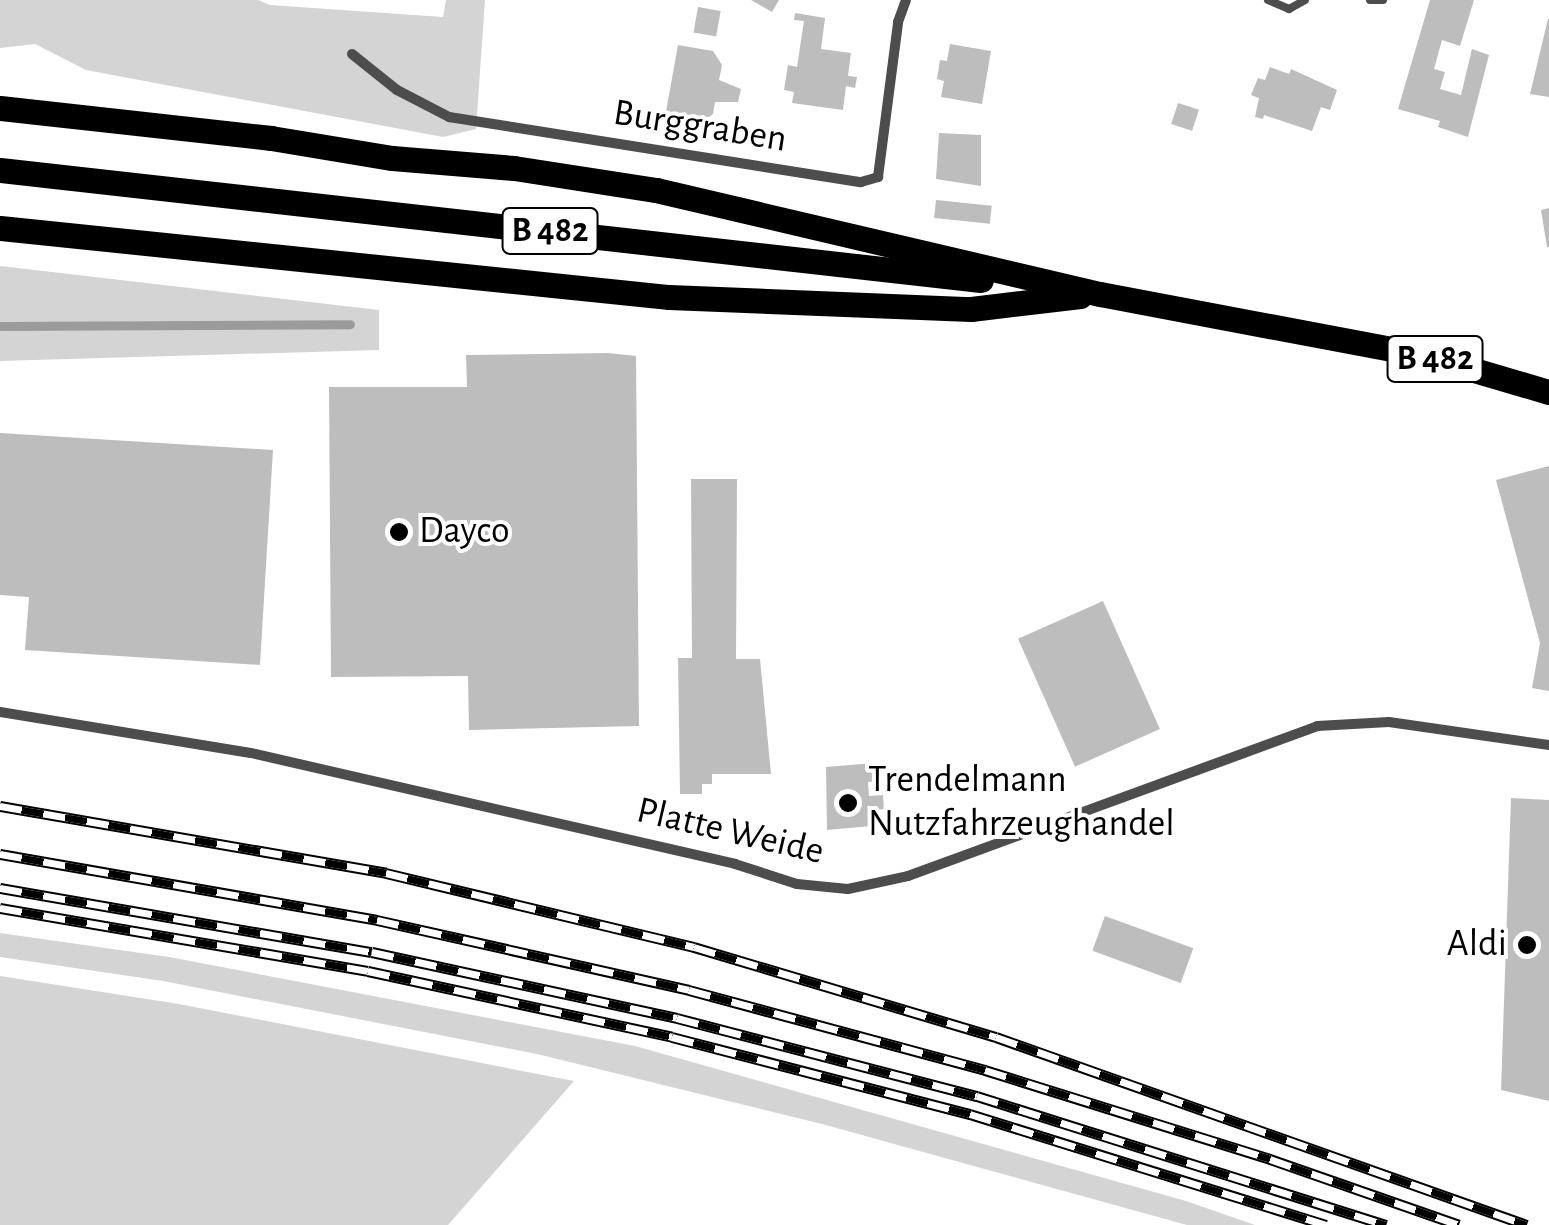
<!DOCTYPE html>
<html>
<head>
<meta charset="utf-8">
<style>
	body { margin:0 }
	#map { position:relative; width:1549px; height:1225px; overflow:hidden; background:#fff; font-family:"Alegreya Sans",sans-serif }
	div>[style] { position:absolute }
	[style*='--x'] { left:calc(var(--x)*1px); top:calc(var(--y)*1px); width:calc(var(--w)*1px); rotate:calc(var(--a)*1deg) }
	.green>* { inset:0; background:#d4d4d4 }
	.stream>* { height:9px; margin:-4.5px; padding:0 4.5px; transform-origin:4.5px; border-radius:4.5px; background:#9b9b9b }
	.building>* { inset:0; background:#bdbdbd; transform-origin:0 0 }
	.lane>* { height:8px; margin:-4px; padding:0 4px; transform-origin:4px; border-radius:4px; background:#4d4d4d }
	.street>* { height:10px; margin:-5px; padding:0 5px; transform-origin:5px; border-radius:5px; background:#4d4d4d }
	.primary>* { height:25px; margin:-12.5px; padding:0 12.5px; transform-origin:12.5px; border-radius:12.5px; background:#000 }
	.rail>* { height:11px; margin-top:-5.5px; transform-origin:0; background:repeating-linear-gradient(90deg,#fff 0 22px,#000 0 44px); box-sizing:border-box; border-block:2px solid #000 }
	.dots>* { width:28px; height:28px; translate:-50% -50%; box-sizing:border-box; border:5px solid #fff; border-radius:50% }
	span { translate:-50% -50%; white-space:nowrap; text-align:center; line-height:1.15; -webkit-text-stroke:8px #fff; paint-order:stroke }
	.shield-label span { padding:2px 8px; background:#fff; border:2px solid; border-radius:8px; -webkit-text-stroke-width:0 }
	.shield-label { font-size:35px; color:#000; font-weight:700 }
	.street-label { font-size:38px; color:#000 }
	.poi-label { font-size:38px; color:#000 }
	.left { translate:0 -50%; text-align:left }
	.right { translate:-100% -50%; text-align:right }
</style>
</head>
<body>
<div id="map">
	<div class="green">
		<i style="clip-path:polygon(0 0,258px 0,270px 5px,443px 17px,446px 0,485px 0,476px 129px,443px 137px,86px 70px,35px 44px,0 48px)"></i>
		<i style="clip-path:polygon(0 266px,379px 310px,379px 350px,0 361px)"></i>
		<i style="clip-path:polygon(0 933px,169px 957px,635px 1046px,1186px 1201px,1255px 1225px,1187px 1225px,822px 1124px,537px 1054px,163px 981px,0 957px)"></i>
		<i style="clip-path:polygon(0 976px,179px 1004px,574px 1081px,448px 1225px,0 1225px)"></i>
	</div>
	<div class="stream">
		<i style="--x:0;--y:326;--w:350;--a:-0.3"></i>
	</div>
	<div class="building">
		<i style="clip-path:polygon(751px 0,779px 0,772px 12px)"></i>
		<i style="clip-path:polygon(1430px 0,1474px 0,1460px 46px,1442px 40px,1434px 69px,1445px 72px,1440px 89px,1461px 95px,1472px 49px,1489px 55px,1468px 137px,1438px 127px,1440px 121px,1398px 109px)"></i>
		<i style="left:698px;top:7px;width:23px;height:26px;rotate:10deg"></i>
		<i style="clip-path:polygon(795px 13px,825px 18px,821px 49px,851px 53px,848px 76px,857px 77px,855px 88px,846px 86px,843px 110px,792px 103px,794px 92px,784px 90px,788px 65px,797px 67px,804px 21px,794px 20px)"></i>
		<i style="clip-path:polygon(1548px 19px,1549px 19px,1549px 97px,1530px 94px)"></i>
		<i style="clip-path:polygon(950px 44px,991px 51px,982px 104px,941px 97px,944px 81px,937px 79px,940px 60px,947px 61px)"></i>
		<i style="clip-path:polygon(678px 45px,713px 51px,722px 65px,719px 80px,741px 89px,738px 102px,715px 102px,713px 114px,699px 124px,665px 117px)"></i>
		<i style="clip-path:polygon(1270px 67px,1289px 74px,1291px 69px,1337px 90px,1330px 110px,1321px 107px,1312px 131px,1264px 115px,1263px 119px,1255px 117px,1259px 98px,1251px 95px,1258px 78px,1265px 80px)"></i>
		<i style="left:1178px;top:103px;width:22px;height:22px;rotate:18deg"></i>
		<i style="clip-path:polygon(939px 133px,981px 135px,981px 186px,936px 179px)"></i>
		<i style="left:936px;top:200px;width:56px;height:18px;rotate:6deg"></i>
		<i style="clip-path:polygon(1549px 208px,1549px 247px,1547px 247px,1541px 210px)"></i>
		<i style="clip-path:polygon(608px 353px,636px 356px,639px 726px,469px 730px,468px 676px,331px 677px,329px 387px,467px 387px,466px 355px)"></i>
		<i style="clip-path:polygon(0 433px,273px 450px,260px 665px,25px 650px,29px 597px,0 595px)"></i>
		<i style="clip-path:polygon(1549px 466px,1549px 691px,1532px 688px,1540px 643px,1496px 480px)"></i>
		<i style="clip-path:polygon(691px 479px,737px 479px,736px 659px,760px 659px,771px 774px,712px 774px,712px 784px,702px 784px,702px 794px,680px 794px,678px 658px,692px 658px)"></i>
		<i style="left:1103px;top:601px;width:140px;height:93px;rotate:66deg"></i>
		<i style="clip-path:polygon(874px 763px,876px 781px,868px 782px,869px 796px,883px 795px,884px 809px,870px 811px,871px 826px,827px 830px,826px 767px)"></i>
		<i style="clip-path:polygon(1511px 798px,1549px 800px,1549px 1101px,1501px 1090px)"></i>
		<i style="left:1105px;top:916px;width:94px;height:37px;rotate:20deg"></i>
	</div>
	<div class="lane">
		<i style="--x:1268;--y:0;--w:23;--a:23"></i>
		<i style="--x:1289;--y:9;--w:18;--a:-29"></i>
		<i style="--x:1370;--y:0;--w:13;--a:0"></i>
	</div>
	<div class="street">
		<i style="--x:352;--y:54;--w:58;--a:38.7"></i>
		<i style="--x:397;--y:90;--w:59;--a:27.4"></i>
		<i style="--x:449;--y:117;--w:417;--a:9"></i>
		<i style="--x:861;--y:182;--w:18;--a:-16"></i>
		<i style="--x:878;--y:177;--w:156;--a:-82.6"></i>
		<i style="--x:898;--y:22;--w:23;--a:-70"></i>
		<i style="--x:0;--y:712;--w:254;--a:9.3"></i>
		<i style="--x:251;--y:753;--w:497;--a:12.9"></i>
		<i style="--x:735;--y:864;--w:65;--a:17.9"></i>
		<i style="--x:797;--y:884;--w:51;--a:5.6"></i>
		<i style="--x:848;--y:889;--w:61;--a:-12.2"></i>
		<i style="--x:908;--y:876;--w:436;--a:-20.1"></i>
		<i style="--x:1317;--y:726;--w:72;--a:-3.2"></i>
		<i style="--x:1389;--y:722;--w:162;--a:8.2"></i>
	</div>
	<div class="primary">
		<i style="--x:0;--y:108;--w:273;--a:6.3"></i>
		<i style="--x:271;--y:138;--w:123;--a:9.4"></i>
		<i style="--x:392;--y:158;--w:122;--a:4.7"></i>
		<i style="--x:514;--y:168;--w:144;--a:8.8"></i>
		<i style="--x:656;--y:190;--w:456;--a:13.2"></i>
		<i style="--x:1100;--y:294;--w:329;--a:10.7"></i>
		<i style="--x:1423;--y:355;--w:131;--a:16.4"></i>
		<i style="--x:0;--y:170;--w:987;--a:6.4"></i>
		<i style="--x:0;--y:228;--w:673;--a:5.89"></i>
		<i style="--x:669;--y:297;--w:302;--a:2.3"></i>
		<i style="--x:971;--y:309;--w:110;--a:-6.8"></i>
	</div>
	<div class="rail">
		<i style="--x:0;--y:806;--w:392;--a:9.8"></i>
		<i style="--x:386;--y:873;--w:317;--a:13.5"></i>
		<i style="--x:694;--y:947;--w:315;--a:16.6"></i>
		<i style="--x:996;--y:1037;--w:563;--a:19.5"></i>
		<i style="--x:0;--y:854;--w:383;--a:9.9"></i>
		<i style="--x:377;--y:920;--w:320;--a:12.6"></i>
		<i style="--x:689;--y:990;--w:307;--a:15.1"></i>
		<i style="--x:985;--y:1070;--w:299;--a:17.3"></i>
		<i style="--x:1270;--y:1159;--w:200;--a:19.2"></i>
		<i style="--x:0;--y:888;--w:377;--a:9.8"></i>
		<i style="--x:372;--y:952;--w:312;--a:12.2"></i>
		<i style="--x:677;--y:1018;--w:310;--a:14.6"></i>
		<i style="--x:977;--y:1096;--w:429;--a:17.5"></i>
		<i style="--x:0;--y:908;--w:373;--a:9.7"></i>
		<i style="--x:368;--y:971;--w:311;--a:12.2"></i>
		<i style="--x:672;--y:1037;--w:308;--a:14.5"></i>
		<i style="--x:970;--y:1114;--w:373;--a:17.3"></i>
	</div>
	<div class="dots">
		<i style="left:399px;top:532px;background:#000"></i>
		<i style="left:848px;top:803px;background:#000"></i>
		<i style="left:1527px;top:945px;background:#000"></i>
	</div>
	<div class="shield-label">
		<span style="left:550px;top:231px">B 482</span>
		<span style="left:1435px;top:359px">B 482</span>
	</div>
	<div class="street-label">
		<span style="left:700px;top:127px;rotate:9deg">Burggraben</span>
		<span style="left:730px;top:832px;rotate:13deg">Platte Weide</span>
	</div>
	<div class="poi-label">
		<span class="left" style="left:419px;top:532px">Dayco</span>
		<span class="left" style="left:868px;top:803px">Trendelmann<br>Nutzfahrzeughandel</span>
		<span class="right" style="left:1507px;top:945px">Aldi</span>
	</div>
</div>
</body>
</html>
